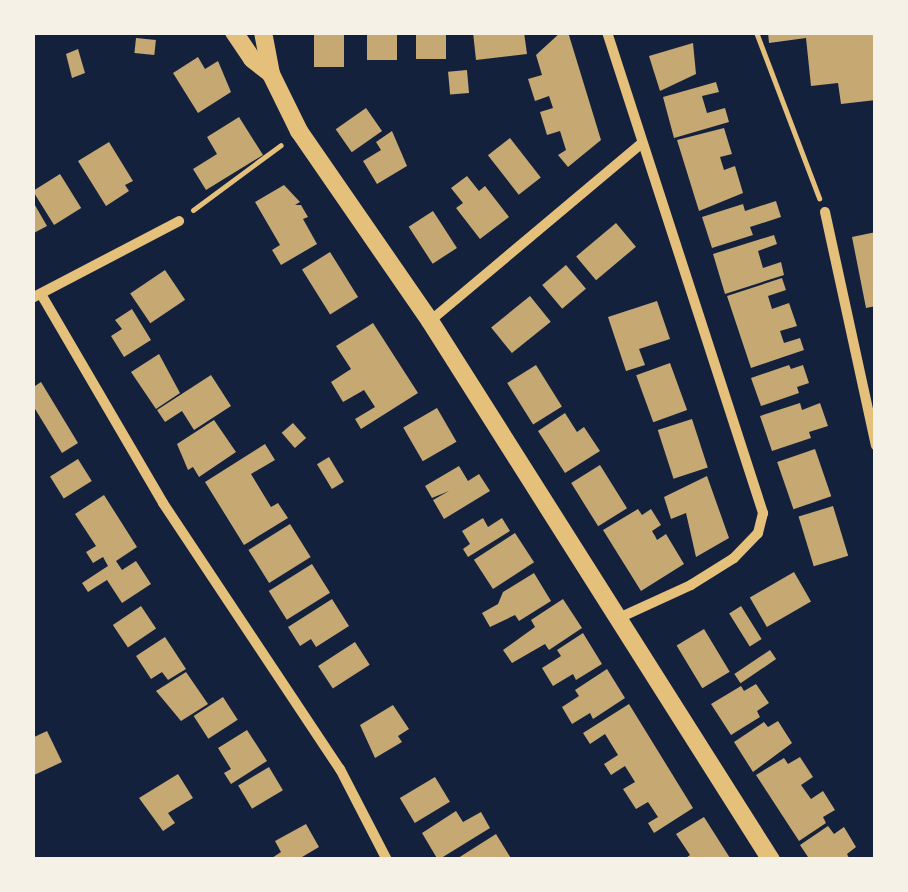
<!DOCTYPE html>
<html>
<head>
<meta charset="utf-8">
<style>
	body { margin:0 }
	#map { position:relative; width:908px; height:892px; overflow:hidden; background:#14213d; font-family:"Titillium Web",sans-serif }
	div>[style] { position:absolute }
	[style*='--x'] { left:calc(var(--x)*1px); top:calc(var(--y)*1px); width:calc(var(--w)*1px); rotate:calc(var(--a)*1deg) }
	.building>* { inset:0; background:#c6a872; transform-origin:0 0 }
	.path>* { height:5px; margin:-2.5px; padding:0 2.5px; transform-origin:2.5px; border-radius:2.5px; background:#e5c07b }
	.minor>* { height:10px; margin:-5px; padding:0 5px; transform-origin:5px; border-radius:5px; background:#e5c07b }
	.tertiary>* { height:18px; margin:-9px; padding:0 9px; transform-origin:9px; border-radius:9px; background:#e5c07b }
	span { translate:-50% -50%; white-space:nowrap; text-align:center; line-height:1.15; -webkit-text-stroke:8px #f6f1e7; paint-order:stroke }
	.frame { position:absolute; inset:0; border:35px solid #f6f1e7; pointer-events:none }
</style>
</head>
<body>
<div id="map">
	<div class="building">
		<i style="left:314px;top:32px;width:30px;height:35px"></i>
		<i style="left:367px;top:32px;width:30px;height:28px"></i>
		<i style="left:416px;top:32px;width:30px;height:27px"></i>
		<i style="clip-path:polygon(473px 32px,524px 32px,527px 54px,476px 60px)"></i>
		<i style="clip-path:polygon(561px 32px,568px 32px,601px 140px,568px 167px,558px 155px,566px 150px,560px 131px,547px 135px,540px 112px,553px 108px,549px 96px,535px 101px,528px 79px,542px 75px,536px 55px)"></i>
		<i style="clip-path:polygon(768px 32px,876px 32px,876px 100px,841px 104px,838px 83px,811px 86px,806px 38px,769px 43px)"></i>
		<i style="left:136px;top:38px;width:20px;height:15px;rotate:6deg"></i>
		<i style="clip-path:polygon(693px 43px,696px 74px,660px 91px,649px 56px)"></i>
		<i style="clip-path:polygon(78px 49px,85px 73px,72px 78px,66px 54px)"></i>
		<i style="clip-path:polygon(198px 57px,205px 69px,218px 61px,231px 92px,198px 113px,173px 73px)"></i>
		<i style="left:467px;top:70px;width:23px;height:19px;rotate:85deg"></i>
		<i style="clip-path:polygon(716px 82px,719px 92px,702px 96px,707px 113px,725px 108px,729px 122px,674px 138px,663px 97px)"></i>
		<i style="left:366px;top:108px;width:28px;height:37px;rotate:55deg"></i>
		<i style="clip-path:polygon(239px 117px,263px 155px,206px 190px,193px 169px,217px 154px,207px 137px)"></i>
		<i style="clip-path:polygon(724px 128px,732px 154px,720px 157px,724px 170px,735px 166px,743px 193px,699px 211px,677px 140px)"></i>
		<i style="clip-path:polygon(392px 131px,407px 166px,377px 184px,363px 161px,381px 150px,376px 142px)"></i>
		<i style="left:510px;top:138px;width:50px;height:28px;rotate:52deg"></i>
		<i style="clip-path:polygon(109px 142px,133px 181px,125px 185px,129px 191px,106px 206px,78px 161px)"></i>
		<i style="left:60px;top:174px;width:40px;height:32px;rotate:58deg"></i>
		<i style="clip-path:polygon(467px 176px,479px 191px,485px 186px,509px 217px,480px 239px,456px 208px,463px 203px,451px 188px)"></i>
		<i style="clip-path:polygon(284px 185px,300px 202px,295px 205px,301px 205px,308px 217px,303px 219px,317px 244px,281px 265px,272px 250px,280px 245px,255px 202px)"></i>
		<i style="clip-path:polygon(32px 200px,47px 226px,32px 234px)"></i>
		<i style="clip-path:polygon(776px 201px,781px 217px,750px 227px,753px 235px,712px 248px,702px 217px,743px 204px,745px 211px)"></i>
		<i style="left:433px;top:211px;width:44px;height:29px;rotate:57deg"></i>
		<i style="left:616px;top:223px;width:31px;height:52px;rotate:50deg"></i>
		<i style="clip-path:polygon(876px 232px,876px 306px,866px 308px,852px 237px)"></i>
		<i style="clip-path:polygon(774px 235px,777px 244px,758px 251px,763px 268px,781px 262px,784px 275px,725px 294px,713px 254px)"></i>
		<i style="left:330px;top:252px;width:53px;height:33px;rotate:58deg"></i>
		<i style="left:566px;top:265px;width:31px;height:31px;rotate:50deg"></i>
		<i style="left:165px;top:270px;width:36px;height:42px;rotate:56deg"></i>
		<i style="clip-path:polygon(782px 278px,786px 290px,768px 296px,772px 309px,789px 303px,797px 326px,780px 331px,784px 343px,800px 338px,804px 350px,751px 368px,727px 296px)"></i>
		<i style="left:530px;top:296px;width:33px;height:50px;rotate:51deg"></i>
		<i style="clip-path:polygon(657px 301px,670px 339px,639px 349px,645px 365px,626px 371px,608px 317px)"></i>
		<i style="clip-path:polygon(132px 309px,151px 340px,124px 357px,111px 336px,122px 329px,115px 320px)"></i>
		<i style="clip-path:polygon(373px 323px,418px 393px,361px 429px,355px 419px,375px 407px,364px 390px,343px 402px,331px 382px,351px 369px,336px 346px)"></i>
		<i style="clip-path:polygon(159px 354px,180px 393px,156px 409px,131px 372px)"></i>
		<i style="left:670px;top:363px;width:50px;height:36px;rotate:70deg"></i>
		<i style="left:536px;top:365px;width:49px;height:34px;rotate:58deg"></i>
		<i style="clip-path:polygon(789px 365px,791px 369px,803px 365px,809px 383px,797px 387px,799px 393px,761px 406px,751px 378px)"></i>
		<i style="clip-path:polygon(211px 375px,231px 406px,194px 430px,182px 411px,165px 422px,157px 410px)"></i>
		<i style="clip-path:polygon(41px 382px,78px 443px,62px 453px,32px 404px,32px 388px)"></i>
		<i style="clip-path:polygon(800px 403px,802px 410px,820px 403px,828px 426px,809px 432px,811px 438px,772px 451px,760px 416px)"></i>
		<i style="left:437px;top:408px;width:39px;height:39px;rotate:60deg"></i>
		<i style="clip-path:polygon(565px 413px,577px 432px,584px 427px,600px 451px,565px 473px,538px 431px)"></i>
		<i style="left:692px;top:419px;width:51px;height:36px;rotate:72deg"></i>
		<i style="clip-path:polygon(214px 420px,236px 452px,199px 477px,193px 467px,188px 470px,177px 444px)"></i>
		<i style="left:293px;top:423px;width:20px;height:15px;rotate:49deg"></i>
		<i style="clip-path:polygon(265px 444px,275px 460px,251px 474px,271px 507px,278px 503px,288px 518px,244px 545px,205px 482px)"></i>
		<i style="left:815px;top:449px;width:50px;height:40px;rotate:71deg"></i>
		<i style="left:329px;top:457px;width:29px;height:14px;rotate:59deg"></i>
		<i style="left:78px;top:459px;width:26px;height:33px;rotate:58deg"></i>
		<i style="left:600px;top:465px;width:51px;height:34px;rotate:58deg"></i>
		<i style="clip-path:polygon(459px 466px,468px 481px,479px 474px,490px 491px,444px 519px,433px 500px,449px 491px,432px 498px,425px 486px)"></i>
		<i style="clip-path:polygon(707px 476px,729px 538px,696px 557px,686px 513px,671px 519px,664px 497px)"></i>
		<i style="clip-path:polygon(104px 495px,137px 547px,116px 561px,122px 570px,136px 561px,151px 584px,122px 603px,107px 580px,88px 592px,82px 583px,108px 566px,103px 557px,93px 563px,86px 552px,96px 546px,75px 514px)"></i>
		<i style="left:833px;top:506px;width:52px;height:36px;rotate:73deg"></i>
		<i style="clip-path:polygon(638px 509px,642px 515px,651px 509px,661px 525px,652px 531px,655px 536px,657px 540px,666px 534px,684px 564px,641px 591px,603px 530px)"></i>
		<i style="clip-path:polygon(483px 518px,488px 527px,502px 518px,510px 531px,468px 557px,463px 549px,470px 544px,462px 531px)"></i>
		<i style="left:290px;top:524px;width:39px;height:49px;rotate:58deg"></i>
		<i style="left:515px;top:533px;width:35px;height:49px;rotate:57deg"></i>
		<i style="left:312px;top:564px;width:34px;height:51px;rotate:58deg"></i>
		<i style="left:794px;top:572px;width:34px;height:51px;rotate:60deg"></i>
		<i style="clip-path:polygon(534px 573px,551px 601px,519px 621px,515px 615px,490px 627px,482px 613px,498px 604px,503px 592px)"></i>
		<i style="clip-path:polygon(332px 599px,349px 626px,316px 647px,311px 639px,300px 646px,288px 627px)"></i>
		<i style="clip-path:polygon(563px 599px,582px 628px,549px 650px,545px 644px,512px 663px,503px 650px,535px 627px,531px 620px)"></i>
		<i style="left:141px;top:606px;width:27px;height:34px;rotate:56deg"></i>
		<i style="left:741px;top:606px;width:39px;height:14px;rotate:58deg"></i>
		<i style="left:704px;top:629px;width:50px;height:32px;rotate:59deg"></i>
		<i style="clip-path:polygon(583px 633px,602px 664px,576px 680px,573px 674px,553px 686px,542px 668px,561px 656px,557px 650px)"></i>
		<i style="clip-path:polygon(165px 637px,186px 669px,168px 680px,162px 672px,151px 679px,136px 656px)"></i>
		<i style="left:355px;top:642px;width:27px;height:44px;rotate:57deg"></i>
		<i style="left:770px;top:650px;width:11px;height:43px;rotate:56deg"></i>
		<i style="clip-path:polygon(607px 669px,625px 698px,593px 719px,590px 713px,572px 724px,562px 707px,579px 696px,575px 690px)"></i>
		<i style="clip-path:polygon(186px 672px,208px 704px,181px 721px,156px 691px)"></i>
		<i style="clip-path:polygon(756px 684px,769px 703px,757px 711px,760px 717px,731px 735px,711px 704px,741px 686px,744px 691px)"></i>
		<i style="left:223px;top:697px;width:27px;height:35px;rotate:57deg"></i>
		<i style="clip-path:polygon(629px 704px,693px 808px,654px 833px,648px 823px,658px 817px,648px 802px,636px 809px,623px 789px,635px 782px,625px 766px,611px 775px,604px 764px,618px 755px,605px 734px,590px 744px,583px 733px)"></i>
		<i style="clip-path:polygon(393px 705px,409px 729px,398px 736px,402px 742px,375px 758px,360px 725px)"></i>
		<i style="clip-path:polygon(778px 721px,792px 743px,753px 772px,734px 742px,764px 722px,768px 727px)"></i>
		<i style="clip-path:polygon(247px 730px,267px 761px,231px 784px,224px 773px,231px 769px,218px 748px)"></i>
		<i style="clip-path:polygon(47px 731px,62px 762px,32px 776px,32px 738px)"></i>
		<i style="clip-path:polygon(800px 757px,813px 777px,801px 785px,811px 799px,823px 791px,835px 810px,823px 817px,826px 823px,799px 841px,756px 775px,784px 758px,788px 764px)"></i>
		<i style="left:269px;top:767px;width:27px;height:36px;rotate:59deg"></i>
		<i style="clip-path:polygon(178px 774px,193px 798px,168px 813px,175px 823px,163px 831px,139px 798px)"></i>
		<i style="left:435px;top:777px;width:29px;height:41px;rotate:59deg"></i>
		<i style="clip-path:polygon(456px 811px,463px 822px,481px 812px,490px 828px,438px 860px,422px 833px)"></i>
		<i style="clip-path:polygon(704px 817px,730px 858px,727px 860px,683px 860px,690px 855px,676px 834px)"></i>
		<i style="clip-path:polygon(306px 824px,319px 847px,297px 860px,269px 860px,281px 852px,275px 841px)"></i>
		<i style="clip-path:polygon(828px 826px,834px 834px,844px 827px,856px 847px,847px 854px,850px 860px,810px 860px,800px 845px)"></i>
		<i style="clip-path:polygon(496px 834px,512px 860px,455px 860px)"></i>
	</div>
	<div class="path">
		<i style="--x:756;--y:32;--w:178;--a:69.2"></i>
		<i style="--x:193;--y:210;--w:109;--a:-36.5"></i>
	</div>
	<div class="minor">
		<i style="--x:607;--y:32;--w:506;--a:72.03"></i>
		<i style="--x:763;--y:513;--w:21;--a:104"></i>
		<i style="--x:758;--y:533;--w:35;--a:134"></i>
		<i style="--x:734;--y:558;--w:51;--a:147.9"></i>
		<i style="--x:691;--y:585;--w:79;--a:155.4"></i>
		<i style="--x:825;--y:212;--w:239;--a:77.7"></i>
		<i style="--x:41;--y:294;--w:242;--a:59.7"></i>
		<i style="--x:163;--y:503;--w:320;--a:56.4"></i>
		<i style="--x:340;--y:769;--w:102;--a:62.7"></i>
		<i style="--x:32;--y:298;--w:166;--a:-27.6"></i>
		<i style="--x:430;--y:321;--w:277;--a:-40"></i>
	</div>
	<div class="tertiary">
		<i style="--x:234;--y:32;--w:32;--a:56"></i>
		<i style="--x:252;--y:59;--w:24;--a:38"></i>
		<i style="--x:263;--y:32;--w:43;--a:79.2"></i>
		<i style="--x:271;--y:74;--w:64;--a:63.8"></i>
		<i style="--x:299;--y:131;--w:231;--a:55.4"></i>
		<i style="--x:430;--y:321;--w:638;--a:57.68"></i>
	</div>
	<div class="frame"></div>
</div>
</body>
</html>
